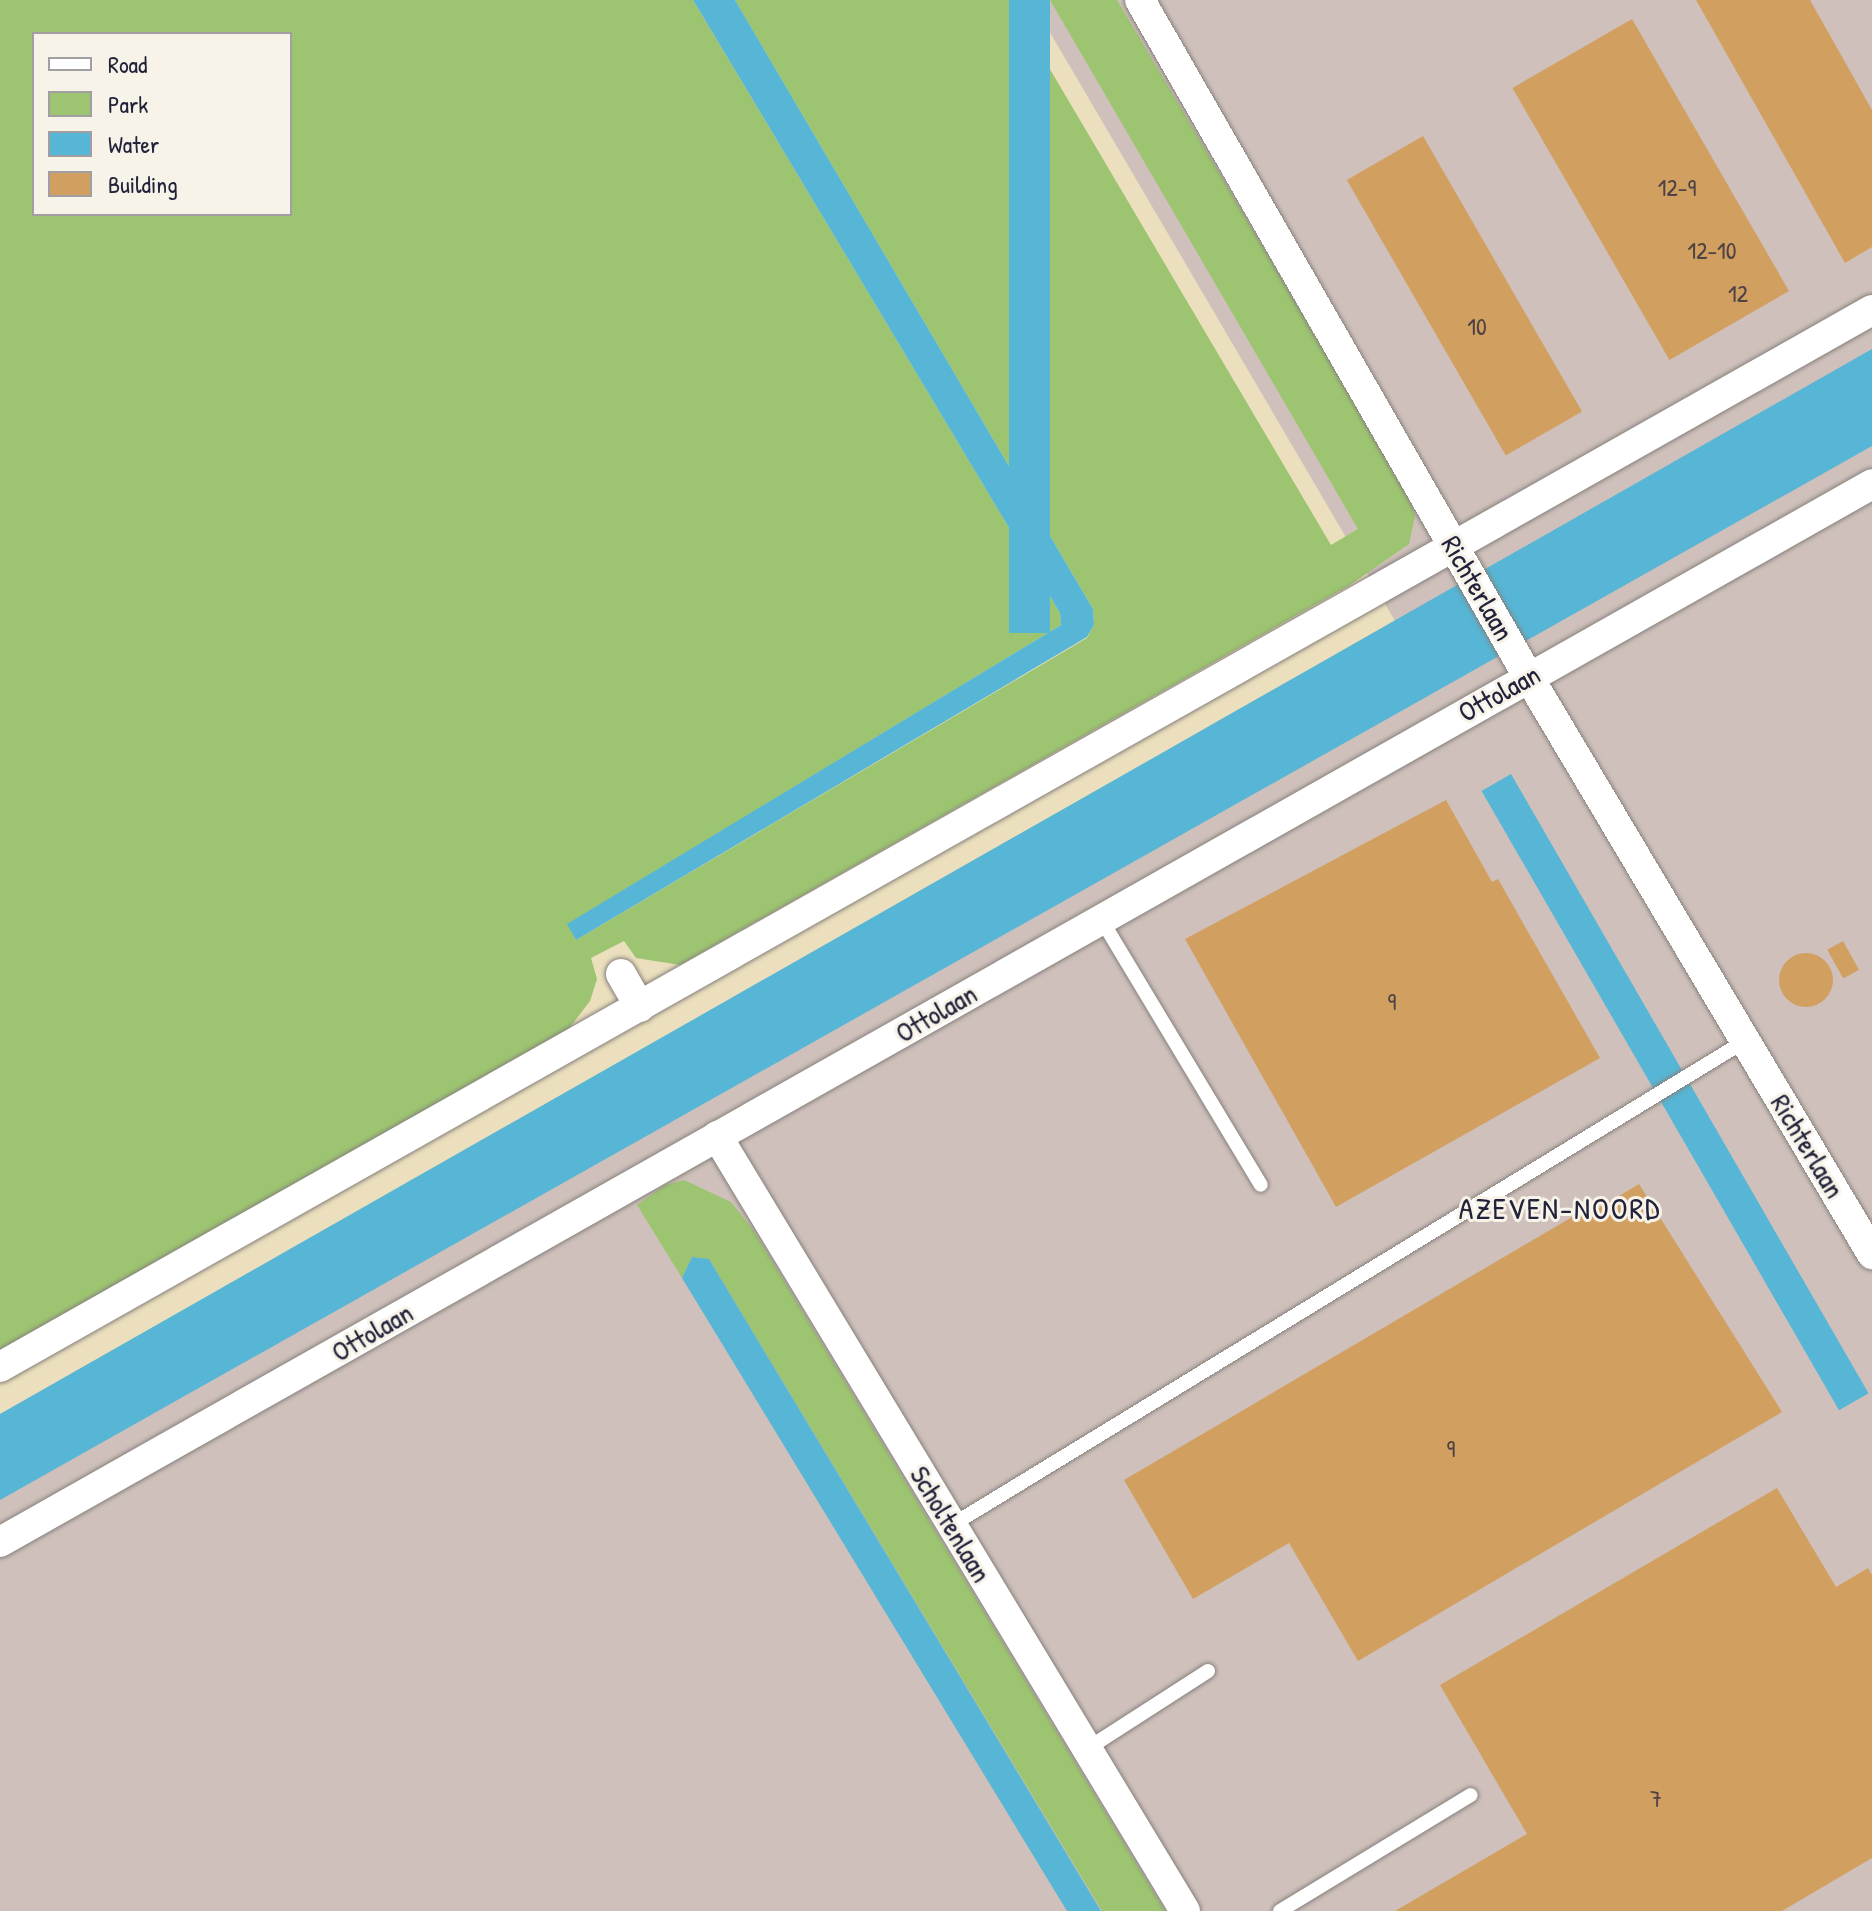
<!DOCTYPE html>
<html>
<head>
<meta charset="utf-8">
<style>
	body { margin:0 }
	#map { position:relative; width:1872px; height:1911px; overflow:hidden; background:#ebdfbd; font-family:"Patrick Hand",sans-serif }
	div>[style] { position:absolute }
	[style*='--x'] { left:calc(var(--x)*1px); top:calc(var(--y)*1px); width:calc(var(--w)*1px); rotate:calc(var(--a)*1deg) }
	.industrial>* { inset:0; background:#cfc0bb }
	.green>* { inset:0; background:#9dc571 }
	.water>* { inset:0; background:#57b5d5; transform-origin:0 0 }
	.building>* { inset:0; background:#d1a061; transform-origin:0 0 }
	.round { border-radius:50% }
	.roads { filter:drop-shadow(0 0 2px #86807c) drop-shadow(0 0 2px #86807c) }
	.lane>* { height:14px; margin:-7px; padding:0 7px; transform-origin:7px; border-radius:7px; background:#fff }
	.street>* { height:30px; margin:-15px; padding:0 15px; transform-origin:15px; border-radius:15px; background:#fff }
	span { translate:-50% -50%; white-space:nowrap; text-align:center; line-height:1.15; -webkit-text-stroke:6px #f7f3e8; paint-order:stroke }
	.number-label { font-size:24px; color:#4e4244 }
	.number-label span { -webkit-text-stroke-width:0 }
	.street-label { font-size:28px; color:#22223b }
	.neighbourhood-label { font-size:30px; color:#22223b; letter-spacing:2px }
	.legend { position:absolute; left:32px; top:32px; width:260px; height:184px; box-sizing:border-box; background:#f7f3e8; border:2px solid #a29fa3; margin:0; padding:10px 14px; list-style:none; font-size:24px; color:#22223b }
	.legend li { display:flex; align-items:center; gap:16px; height:40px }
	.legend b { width:40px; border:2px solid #a29fa3 }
</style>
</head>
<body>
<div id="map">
	<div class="industrial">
		<i style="clip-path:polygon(1031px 0,1872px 0,1872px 1911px,0 1911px,0 1451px,1415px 655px)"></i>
	</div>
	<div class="green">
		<i style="clip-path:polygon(evenodd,0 0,693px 0,1060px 613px,1061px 625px,568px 924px,576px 940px,1087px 638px,1094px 625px,1093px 609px,735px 0,1009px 0,1331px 545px,1358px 529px,1050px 0,1117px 0,1408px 492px,1415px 516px,1409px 544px,1350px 585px,680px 965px,636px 958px,624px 941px,591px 958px,597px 979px,590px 1001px,568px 1030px,0 1351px,0 0,34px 34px,290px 34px,290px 214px,34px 214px,34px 34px)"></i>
		<i style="clip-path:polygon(684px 1180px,731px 1202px,754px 1231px,1165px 1911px,1102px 1911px,709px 1259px,692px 1257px,682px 1278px,637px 1205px,665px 1185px)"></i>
	</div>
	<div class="water">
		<i style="clip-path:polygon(693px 0,735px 0,1093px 609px,1094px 625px,1087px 637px,576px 940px,567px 924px,1061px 625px,1060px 613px)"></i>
		<i style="left:1009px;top:0;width:41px;height:633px"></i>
		<i style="clip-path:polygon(1872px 349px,1872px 446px,0 1500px,0 1414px)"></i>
		<i style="left:1511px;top:774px;width:715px;height:34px;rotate:60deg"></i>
		<i style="clip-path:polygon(692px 1257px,709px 1259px,1101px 1911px,1067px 1911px,682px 1278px)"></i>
	</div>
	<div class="building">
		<i style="clip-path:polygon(1696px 0,1810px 0,1872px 110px,1872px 247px,1845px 263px)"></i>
		<i style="left:1632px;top:19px;width:314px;height:138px;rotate:60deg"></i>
		<i style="left:1423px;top:136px;width:318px;height:88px;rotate:60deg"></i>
		<i style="clip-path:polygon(1446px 800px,1492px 882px,1498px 879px,1600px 1058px,1336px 1207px,1185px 939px)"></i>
		<i style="left:1843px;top:941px;width:33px;height:18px;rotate:61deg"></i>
		<i class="round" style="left:1779px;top:953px;width:54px;height:54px"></i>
		<i style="clip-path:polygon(1639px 1184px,1782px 1412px,1358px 1661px,1289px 1543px,1193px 1599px,1124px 1480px,1596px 1203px,1599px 1208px)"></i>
		<i style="clip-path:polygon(1777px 1488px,1836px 1587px,1868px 1568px,1872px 1575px,1872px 1858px,1782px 1911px,1395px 1911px,1527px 1834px,1440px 1685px)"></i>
	</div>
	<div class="roads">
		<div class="lane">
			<i style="--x:1101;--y:919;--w:310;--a:59"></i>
			<i style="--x:952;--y:1525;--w:929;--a:-31.4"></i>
			<i style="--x:1087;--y:1749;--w:144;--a:-32.8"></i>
			<i style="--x:1280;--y:1911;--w:223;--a:-31.3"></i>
		</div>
		<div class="street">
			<i style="--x:1140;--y:0;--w:779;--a:60.15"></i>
			<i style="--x:1528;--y:676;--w:673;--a:59.24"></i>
			<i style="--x:621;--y:974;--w:38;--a:60"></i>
			<i style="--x:717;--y:1136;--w:905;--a:58.87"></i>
			<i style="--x:0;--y:1367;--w:2150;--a:-29.45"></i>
			<i style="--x:0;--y:1542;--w:2150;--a:-29.47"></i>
		</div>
	</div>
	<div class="number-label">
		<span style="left:1677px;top:188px">12-9</span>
		<span style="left:1712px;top:251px">12-10</span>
		<span style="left:1738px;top:294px">12</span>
		<span style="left:1477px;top:327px">10</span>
		<span style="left:1392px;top:1002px">9</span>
		<span style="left:1451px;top:1449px">9</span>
		<span style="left:1656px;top:1799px">7</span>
	</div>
	<div class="street-label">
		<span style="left:1478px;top:588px;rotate:60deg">Richterlaan</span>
		<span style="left:1499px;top:693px;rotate:-29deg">Ottolaan</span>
		<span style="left:936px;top:1013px;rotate:-30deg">Ottolaan</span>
		<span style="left:1808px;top:1146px;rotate:59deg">Richterlaan</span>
		<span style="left:372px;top:1332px;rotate:-30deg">Ottolaan</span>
		<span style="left:951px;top:1524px;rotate:59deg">Scholtenlaan</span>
	</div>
	<div class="neighbourhood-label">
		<span style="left:1560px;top:1208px">AZEVEN-NOORD</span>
	</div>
	<ul class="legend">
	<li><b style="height:10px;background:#fff"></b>Road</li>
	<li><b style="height:22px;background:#9dc571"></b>Park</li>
	<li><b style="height:22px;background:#57b5d5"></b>Water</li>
	<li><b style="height:22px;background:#d1a061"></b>Building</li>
	</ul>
</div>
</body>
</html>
